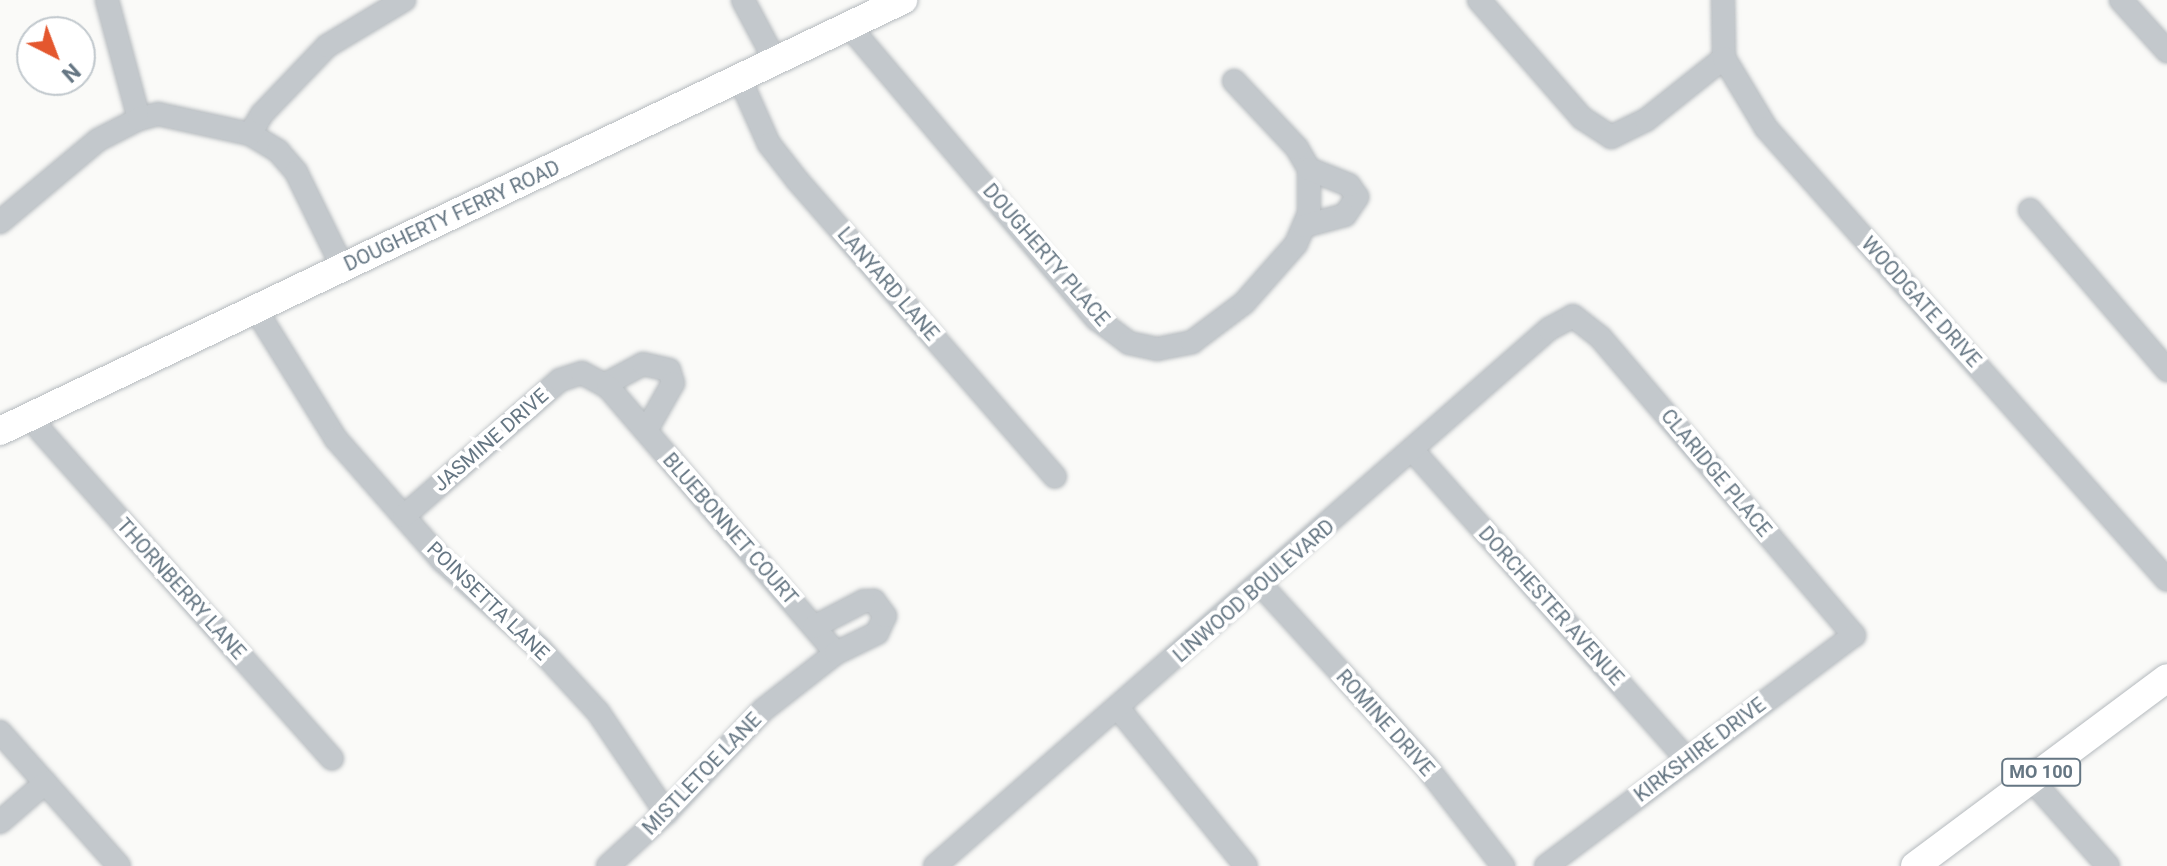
<!DOCTYPE html>
<html>
<head>
<meta charset="utf-8">
<style>
	body { margin:0 }
	#map { position:relative; width:2167px; height:866px; overflow:hidden; background:#fafaf8; font-family:Roboto,sans-serif }
	div>[style] { position:absolute }
	[style*='--x'] { left:calc(var(--x)*1px); top:calc(var(--y)*1px); width:calc(var(--w)*1px); rotate:calc(var(--a)*1deg) }
	.roads { filter:drop-shadow(0 0 2px #b5babe) drop-shadow(0 0 2px #b5babe) }
	.minor>* { height:22px; margin:-11px; padding:0 11px; transform-origin:11px; border-radius:11px; background:#c3c8cc }
	.major>* { height:28px; margin:-14px; padding:0 14px; transform-origin:14px; border-radius:14px; background:#fff }
	span { translate:-50% -50%; white-space:nowrap; text-align:center; line-height:1.15; -webkit-text-stroke:8px #fff; paint-order:stroke }
	.shield-label span { padding:2px 6px; background:#fff; border:2px solid; border-radius:6px; -webkit-text-stroke-width:0 }
	.shield-label { font-size:18px; color:#657683; font-weight:700 }
	.street-label { font-size:20px; color:#657683 }
	.north { position:absolute; left:16px; top:16px; width:80px; height:80px; box-sizing:border-box; background:#fff; border:2px solid #c1c8cd; border-radius:50%; rotate:138deg; font-size:22px; font-weight:700; line-height:32px; text-align:center; color:#657683 }
	.north::after { content:''; display:block; margin:auto; width:28px; height:36px; background:#e4572e; clip-path:polygon(50% 0,100% 100%,50% 72%,0 100%) }
</style>
</head>
<body>
<div id="map">
	<div class="roads">
		<div class="minor">
			<i style="--x:107;--y:0;--w:123;--a:74.9"></i>
			<i style="--x:743;--y:0;--w:70;--a:62"></i>
			<i style="--x:1479;--y:0;--w:157;--a:48.9"></i>
			<i style="--x:1582;--y:118;--w:35;--a:33"></i>
			<i style="--x:1611;--y:137;--w:39;--a:-26"></i>
			<i style="--x:1646;--y:120;--w:100;--a:-38.5"></i>
			<i style="--x:1723;--y:0;--w:58;--a:89"></i>
			<i style="--x:1724;--y:58;--w:82;--a:59"></i>
			<i style="--x:1766;--y:128;--w:604;--a:48.42"></i>
			<i style="--x:2121;--y:0;--w:69;--a:48"></i>
			<i style="--x:849;--y:26;--w:384;--a:49.8"></i>
			<i style="--x:1097;--y:319;--w:40;--a:37"></i>
			<i style="--x:1129;--y:343;--w:29;--a:12"></i>
			<i style="--x:1157;--y:349;--w:36;--a:-11"></i>
			<i style="--x:1192;--y:342;--w:65;--a:-36.9"></i>
			<i style="--x:1244;--y:303;--w:79;--a:-48.6"></i>
			<i style="--x:1296;--y:244;--w:33;--a:-67"></i>
			<i style="--x:1309;--y:214;--w:45;--a:-90"></i>
			<i style="--x:1309;--y:169;--w:24;--a:-120"></i>
			<i style="--x:1297;--y:148;--w:92;--a:-133.2"></i>
			<i style="--x:740;--y:79;--w:71;--a:66"></i>
			<i style="--x:769;--y:144;--w:46;--a:52.1"></i>
			<i style="--x:797;--y:180;--w:393;--a:49"></i>
			<i style="--x:250;--y:134;--w:33;--a:31"></i>
			<i style="--x:278;--y:151;--w:28;--a:49"></i>
			<i style="--x:296;--y:172;--w:107;--a:63.9"></i>
			<i style="--x:2030;--y:210;--w:211;--a:49.4"></i>
			<i style="--x:0;--y:222;--w:128;--a:-39.9"></i>
			<i style="--x:98;--y:140;--w:46;--a:-27.1"></i>
			<i style="--x:139;--y:119;--w:20;--a:-15"></i>
			<i style="--x:158;--y:114;--w:94;--a:12.3"></i>
			<i style="--x:250;--y:134;--w:23;--a:-59"></i>
			<i style="--x:262;--y:114;--w:94;--a:-46.3"></i>
			<i style="--x:327;--y:46;--w:90;--a:-30.9"></i>
			<i style="--x:1304;--y:226;--w:42;--a:-15"></i>
			<i style="--x:1345;--y:215;--w:22;--a:-56"></i>
			<i style="--x:1357;--y:197;--w:14;--a:-124"></i>
			<i style="--x:1349;--y:185;--w:43;--a:-158.2"></i>
			<i style="--x:256;--y:310;--w:152;--a:58.2"></i>
			<i style="--x:336;--y:439;--w:161;--a:48.8"></i>
			<i style="--x:442;--y:560;--w:132;--a:42.2"></i>
			<i style="--x:540;--y:649;--w:86;--a:47.4"></i>
			<i style="--x:598;--y:712;--w:122;--a:56"></i>
			<i style="--x:604;--y:385;--w:44;--a:-28.3"></i>
			<i style="--x:643;--y:364;--w:27;--a:13"></i>
			<i style="--x:669;--y:370;--w:14;--a:73"></i>
			<i style="--x:673;--y:383;--w:55;--a:119.4"></i>
			<i style="--x:33;--y:415;--w:18;--a:63"></i>
			<i style="--x:41;--y:431;--w:438;--a:48.4"></i>
			<i style="--x:1414;--y:452;--w:412;--a:48.4"></i>
			<i style="--x:404;--y:516;--w:207;--a:-41.1"></i>
			<i style="--x:560;--y:380;--w:23;--a:-18"></i>
			<i style="--x:582;--y:373;--w:30;--a:28"></i>
			<i style="--x:608;--y:387;--w:350;--a:49.4"></i>
			<i style="--x:1261;--y:585;--w:244;--a:47.7"></i>
			<i style="--x:1425;--y:765;--w:128;--a:52.3"></i>
			<i style="--x:1118;--y:708;--w:203;--a:51"></i>
			<i style="--x:0;--y:732;--w:179;--a:48.4"></i>
			<i style="--x:2031;--y:779;--w:116;--a:48.5"></i>
			<i style="--x:0;--y:822;--w:60;--a:-40.9"></i>
			<i style="--x:608;--y:866;--w:79;--a:-42.4"></i>
			<i style="--x:666;--y:813;--w:141;--a:-46.7"></i>
			<i style="--x:763;--y:710;--w:93;--a:-38"></i>
			<i style="--x:836;--y:653;--w:46;--a:-26"></i>
			<i style="--x:877;--y:633;--w:19;--a:-65"></i>
			<i style="--x:885;--y:616;--w:19;--a:-126"></i>
			<i style="--x:874;--y:601;--w:10;--a:180"></i>
			<i style="--x:864;--y:601;--w:56;--a:152.5"></i>
			<i style="--x:935;--y:866;--w:816;--a:-41.17"></i>
			<i style="--x:1549;--y:329;--w:27;--a:-28"></i>
			<i style="--x:1573;--y:316;--w:34;--a:38"></i>
			<i style="--x:1600;--y:337;--w:392;--a:49.6"></i>
			<i style="--x:1854;--y:635;--w:385;--a:143.1"></i>
		</div>
		<div class="major">
			<i style="--x:0;--y:431;--w:1001;--a:-25.52"></i>
			<i style="--x:1915;--y:866;--w:314;--a:-36.7"></i>
		</div>
	</div>
	<div class="shield-label">
		<span style="left:2041px;top:772px">MO 100</span>
	</div>
	<div class="street-label">
		<span style="left:452px;top:216px;rotate:-25deg">DOUGHERTY FERRY ROAD</span>
		<span style="left:1046px;top:255px;rotate:49deg">DOUGHERTY PLACE</span>
		<span style="left:888px;top:284px;rotate:49deg">LANYARD LANE</span>
		<span style="left:1921px;top:302px;rotate:48deg">WOODGATE DRIVE</span>
		<span style="left:491px;top:440px;rotate:-41deg">JASMINE DRIVE</span>
		<span style="left:1716px;top:473px;rotate:50deg">CLARIDGE PLACE</span>
		<span style="left:730px;top:529px;rotate:49deg">BLUEBONNET COURT</span>
		<span style="left:181px;top:589px;rotate:48deg">THORNBERRY LANE</span>
		<span style="left:1254px;top:591px;rotate:-41deg">LINWOOD BOULEVARD</span>
		<span style="left:488px;top:601px;rotate:44deg">POINSETTA LANE</span>
		<span style="left:1551px;top:606px;rotate:48deg">DORCHESTER AVENUE</span>
		<span style="left:1385px;top:723px;rotate:48deg">ROMINE DRIVE</span>
		<span style="left:1700px;top:750px;rotate:-37deg">KIRKSHIRE DRIVE</span>
		<span style="left:702px;top:774px;rotate:-46deg">MISTLETOE LANE</span>
	</div>
	<div class="north">N</div>
</div>
</body>
</html>
